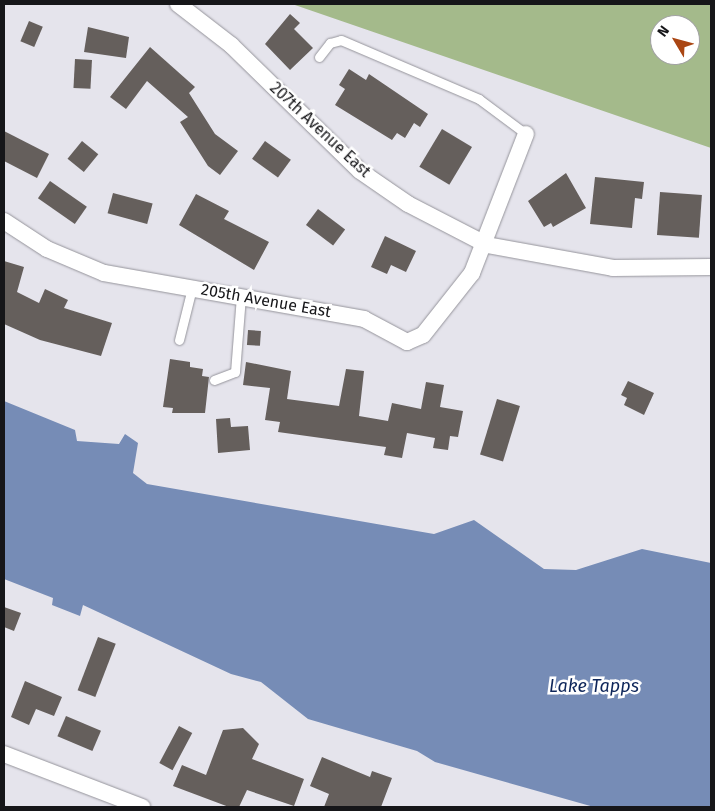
<!DOCTYPE html>
<html>
<head>
<meta charset="utf-8">
<style>
	body { margin:0 }
	#map { position:relative; width:715px; height:811px; overflow:hidden; background:#e5e4ec; font-family:"Fira Sans",sans-serif }
	div>[style] { position:absolute }
	[style*='--x'] { left:calc(var(--x)*1px); top:calc(var(--y)*1px); width:calc(var(--w)*1px); rotate:calc(var(--a)*1deg) }
	.forest>* { inset:0; background:#a4ba8b }
	.water>* { inset:0; background:#768cb6 }
	.building>* { inset:0; background:#655f5c; transform-origin:0 0 }
	.roads { filter:drop-shadow(0 0 1px #95949b) drop-shadow(0 0 1px #95949b) }
	.lane>* { height:9px; margin:-4.5px; padding:0 4.5px; transform-origin:4.5px; border-radius:4.5px; background:#fff }
	.street>* { height:16px; margin:-8px; padding:0 8px; transform-origin:8px; border-radius:8px; background:#fff }
	span { translate:-50% -50%; white-space:nowrap; text-align:center; line-height:1.15; -webkit-text-stroke:5px #fff; paint-order:stroke }
	.street-label { font-size:16px; color:#161619 }
	.water-label { font-size:18px; color:#0e265a; font-style:italic }
	.frame { position:absolute; inset:0; border:5px solid #161619; pointer-events:none }
	.north { position:absolute; left:650px; top:15px; width:50px; height:50px; box-sizing:border-box; background:#fff; border:1px solid #a2a2a3; border-radius:50%; rotate:307deg; font-size:14px; font-weight:700; line-height:20px; text-align:center; color:#161619 }
	.north::after { content:''; display:block; margin:auto; width:18px; height:22px; background:#aa4613; clip-path:polygon(50% 0,100% 100%,50% 72%,0 100%) }
</style>
</head>
<body>
<div id="map">
	<div class="forest">
		<i style="clip-path:polygon(evenodd,292px 4px,711px 4px,711px 148px,292px 4px,660px 25px,690px 25px,690px 55px,660px 55px,660px 25px)"></i>
	</div>
	<div class="water">
		<i style="clip-path:polygon(4px 401px,75px 430px,77px 441px,119px 444px,125px 434px,138px 443px,133px 473px,147px 484px,434px 534px,474px 520px,544px 569px,576px 570px,642px 549px,711px 563px,711px 807px,594px 807px,435px 762px,417px 751px,308px 719px,261px 682px,231px 674px,83px 605px,80px 616px,52px 605px,53px 598px,4px 579px)"></i>
	</div>
	<div class="building">
		<i style="clip-path:polygon(290px 14px,300px 23px,294px 29px,313px 48px,290px 70px,265px 44px)"></i>
		<i style="left:29px;top:21px;width:15px;height:22px;rotate:23deg"></i>
		<i style="clip-path:polygon(88px 27px,129px 37px,126px 58px,84px 52px)"></i>
		<i style="clip-path:polygon(150px 47px,195px 87px,189px 93px,215px 134px,238px 151px,220px 175px,208px 166px,180px 122px,188px 117px,147px 81px,126px 109px,110px 97px)"></i>
		<i style="left:75px;top:59px;width:17px;height:29px;rotate:3deg"></i>
		<i style="clip-path:polygon(349px 69px,366px 80px,369px 74px,428px 114px,420px 127px,414px 123px,405px 138px,397px 133px,392px 140px,335px 105px,345px 89px,339px 85px)"></i>
		<i style="left:442px;top:129px;width:35px;height:44px;rotate:31deg"></i>
		<i style="clip-path:polygon(4px 131px,49px 154px,37px 178px,4px 161px)"></i>
		<i style="left:82px;top:141px;width:21px;height:23px;rotate:39deg"></i>
		<i style="left:265px;top:141px;width:32px;height:22px;rotate:36deg"></i>
		<i style="clip-path:polygon(566px 173px,586px 208px,553px 227px,551px 223px,544px 227px,528px 201px)"></i>
		<i style="clip-path:polygon(595px 177px,644px 182px,642px 199px,635px 198px,632px 228px,590px 224px)"></i>
		<i style="left:50px;top:181px;width:45px;height:21px;rotate:35deg"></i>
		<i style="left:660px;top:192px;width:42px;height:43px;rotate:4deg"></i>
		<i style="left:113px;top:193px;width:41px;height:21px;rotate:15deg"></i>
		<i style="clip-path:polygon(196px 194px,229px 211px,224px 219px,269px 242px,254px 270px,179px 225px)"></i>
		<i style="left:318px;top:209px;width:34px;height:20px;rotate:37deg"></i>
		<i style="clip-path:polygon(385px 236px,416px 251px,406px 272px,391px 265px,387px 274px,371px 267px)"></i>
		<i style="clip-path:polygon(4px 261px,24px 267px,17px 292px,39px 303px,45px 289px,68px 300px,64px 308px,112px 323px,101px 356px,40px 340px,4px 324px)"></i>
		<i style="left:248px;top:330px;width:13px;height:15px;rotate:4deg"></i>
		<i style="clip-path:polygon(170px 359px,190px 362px,190px 367px,203px 369px,202px 376px,209px 377px,205px 413px,172px 413px,173px 408px,163px 407px)"></i>
		<i style="clip-path:polygon(246px 362px,291px 371px,287px 399px,339px 406px,346px 369px,364px 371px,359px 416px,388px 421px,392px 403px,421px 409px,426px 382px,444px 385px,440px 407px,463px 411px,458px 437px,450px 436px,448px 450px,433px 448px,435px 438px,407px 433px,402px 458px,384px 455px,386px 447px,278px 432px,280px 422px,265px 420px,270px 388px,243px 385px)"></i>
		<i style="clip-path:polygon(628px 381px,654px 393px,644px 415px,624px 405px,627px 398px,621px 395px)"></i>
		<i style="left:497px;top:399px;width:24px;height:58px;rotate:17deg"></i>
		<i style="clip-path:polygon(230px 418px,231px 427px,248px 426px,250px 450px,218px 453px,216px 419px)"></i>
		<i style="clip-path:polygon(4px 607px,21px 613px,14px 631px,4px 627px)"></i>
		<i style="left:98px;top:637px;width:19px;height:57px;rotate:21deg"></i>
		<i style="clip-path:polygon(25px 681px,62px 697px,54px 716px,36px 709px,29px 725px,11px 717px)"></i>
		<i style="left:66px;top:716px;width:38px;height:22px;rotate:23deg"></i>
		<i style="left:179px;top:726px;width:15px;height:42px;rotate:28deg"></i>
		<i style="clip-path:polygon(243px 728px,259px 744px,252px 759px,304px 779px,294px 806px,247px 790px,239px 807px,229px 807px,173px 786px,182px 765px,206px 775px,223px 730px)"></i>
		<i style="clip-path:polygon(322px 757px,370px 777px,372px 771px,392px 778px,381px 807px,324px 807px,329px 794px,310px 786px)"></i>
	</div>
	<div class="roads">
		<div class="lane">
			<i style="--x:319;--y:57;--w:18;--a:-52"></i>
			<i style="--x:330;--y:43;--w:11;--a:-15"></i>
			<i style="--x:341;--y:40;--w:150;--a:23.1"></i>
			<i style="--x:479;--y:99;--w:59;--a:36.7"></i>
			<i style="--x:179;--y:340;--w:54;--a:-76"></i>
			<i style="--x:214;--y:380;--w:22;--a:-21"></i>
			<i style="--x:235;--y:372;--w:77;--a:-85.5"></i>
		</div>
		<div class="street">
			<i style="--x:178;--y:4;--w:67;--a:37.7"></i>
			<i style="--x:231;--y:45;--w:180;--a:44.3"></i>
			<i style="--x:360;--y:171;--w:58;--a:34.5"></i>
			<i style="--x:408;--y:204;--w:89;--a:27.4"></i>
			<i style="--x:487;--y:245;--w:128;--a:10.3"></i>
			<i style="--x:613;--y:268;--w:98;--a:-0.6"></i>
			<i style="--x:4;--y:221;--w:51;--a:33.1"></i>
			<i style="--x:47;--y:249;--w:62;--a:22.8"></i>
			<i style="--x:104;--y:273;--w:264;--a:10"></i>
			<i style="--x:364;--y:319;--w:49;--a:28.1"></i>
			<i style="--x:407;--y:342;--w:17;--a:-24"></i>
			<i style="--x:423;--y:335;--w:79;--a:-51.7"></i>
			<i style="--x:472;--y:273;--w:149;--a:-68.8"></i>
			<i style="--x:4;--y:754;--w:148;--a:21"></i>
		</div>
	</div>
	<div class="street-label">
		<span style="left:320px;top:130px;rotate:43deg">207th Avenue East</span>
		<span style="left:266px;top:301px;rotate:10deg">205th Avenue East</span>
	</div>
	<div class="water-label">
		<span style="left:594px;top:686px">Lake Tapps</span>
	</div>
	<div class="frame"></div>
	<div class="north">N</div>
</div>
</body>
</html>
